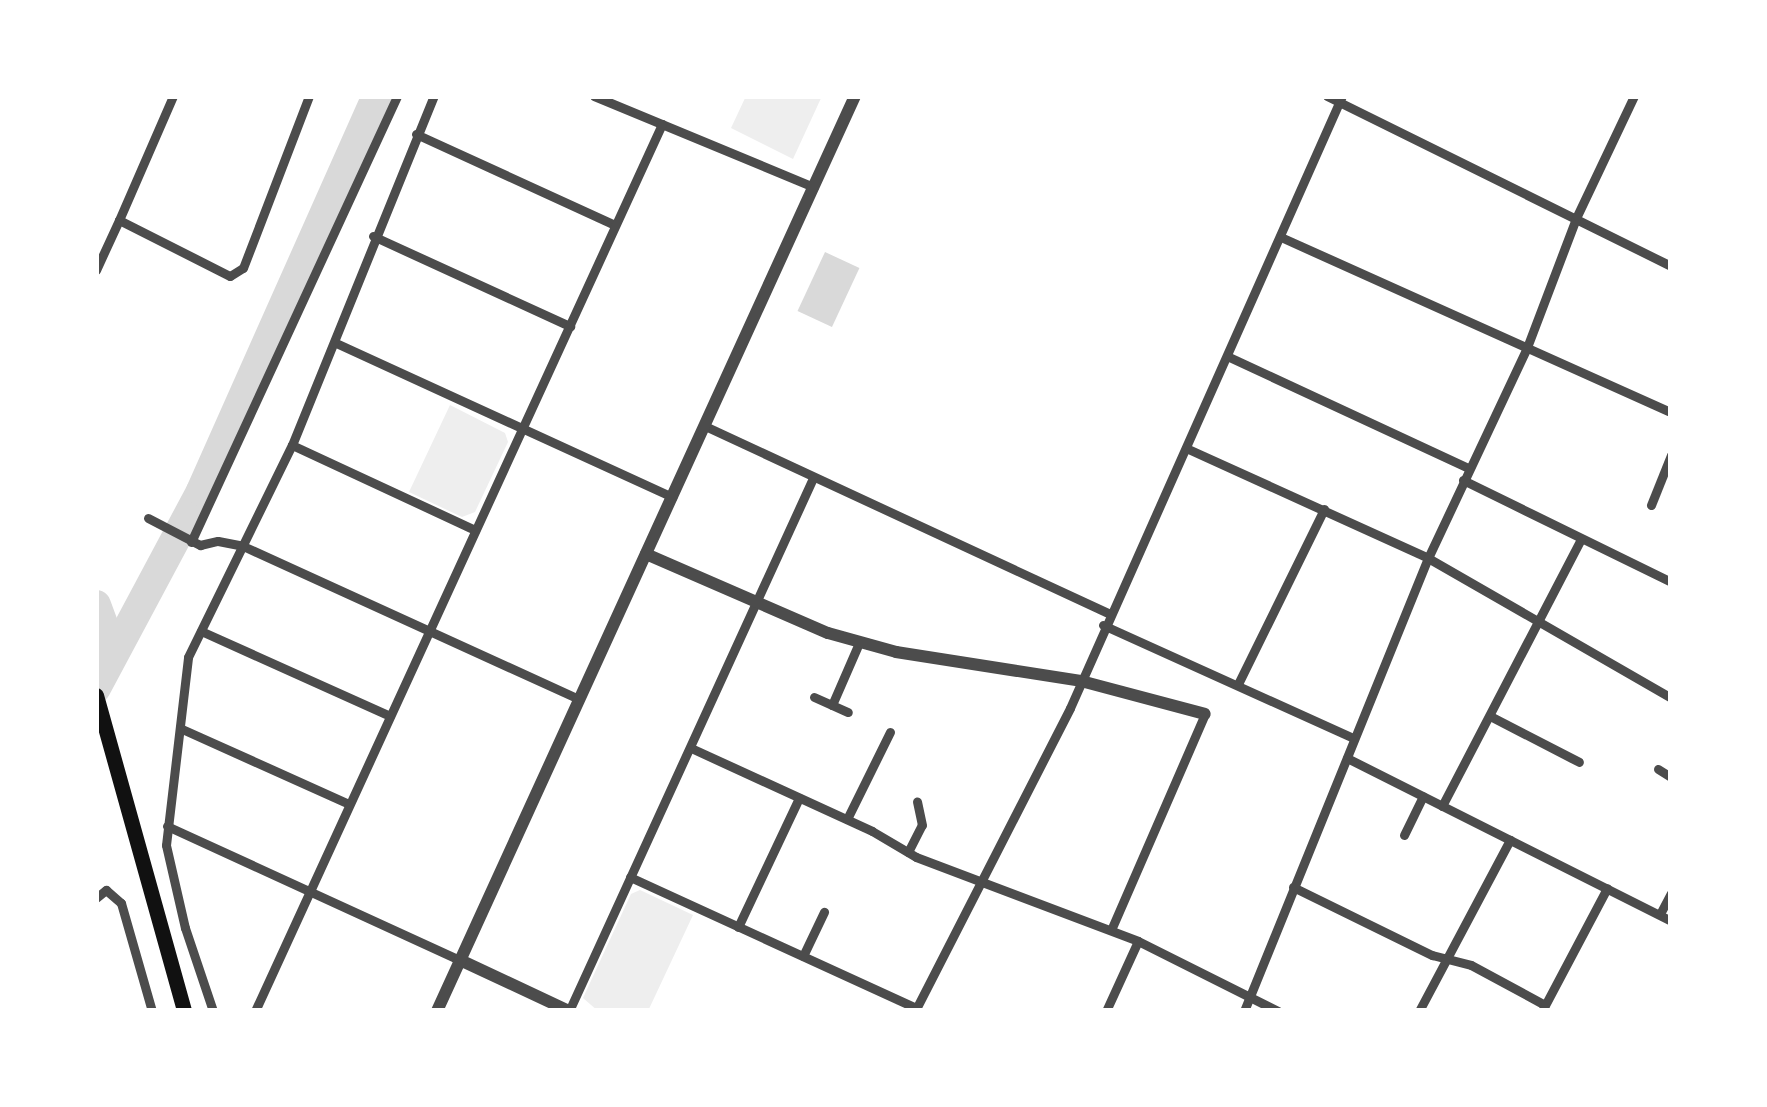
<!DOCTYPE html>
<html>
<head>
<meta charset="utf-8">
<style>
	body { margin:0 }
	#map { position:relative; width:1767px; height:1107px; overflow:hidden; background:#fff; font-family:"PT Sans",sans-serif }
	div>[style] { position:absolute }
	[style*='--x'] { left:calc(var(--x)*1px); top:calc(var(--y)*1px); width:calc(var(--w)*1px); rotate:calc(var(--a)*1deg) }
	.green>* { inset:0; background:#eee }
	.water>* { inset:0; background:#d9d9d9; transform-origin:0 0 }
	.river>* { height:30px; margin:-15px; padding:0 15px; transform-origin:15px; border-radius:15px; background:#d9d9d9 }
	.minor>* { height:9px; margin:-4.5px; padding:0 4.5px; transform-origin:4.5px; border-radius:4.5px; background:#4c4c4c }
	.tertiary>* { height:12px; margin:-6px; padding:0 6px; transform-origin:6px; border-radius:6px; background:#4c4c4c }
	.primary>* { height:15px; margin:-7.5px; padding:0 7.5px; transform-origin:7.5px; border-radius:7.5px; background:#111 }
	span { translate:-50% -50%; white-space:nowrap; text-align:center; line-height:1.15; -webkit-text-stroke:9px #fff; paint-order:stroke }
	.frame { position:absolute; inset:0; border:99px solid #fff; pointer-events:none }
</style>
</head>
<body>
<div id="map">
	<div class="green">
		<i style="clip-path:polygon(746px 96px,822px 96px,793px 159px,731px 128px)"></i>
		<i style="clip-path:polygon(450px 405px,505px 433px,508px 442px,475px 512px,462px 517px,409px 492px)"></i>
		<i style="clip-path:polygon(640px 890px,693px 915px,648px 1011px,598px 1011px,583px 998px,631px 894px)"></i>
	</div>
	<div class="water">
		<i style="left:825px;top:252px;width:38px;height:65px;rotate:25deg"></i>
	</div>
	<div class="river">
		<i style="--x:96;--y:605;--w:49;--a:69.7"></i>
		<i style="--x:96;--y:688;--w:223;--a:-61.9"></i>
		<i style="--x:201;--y:491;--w:432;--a:-66"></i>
	</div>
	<div class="minor">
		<i style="--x:173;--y:96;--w:135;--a:113.5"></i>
		<i style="--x:119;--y:220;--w:124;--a:26.8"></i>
		<i style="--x:230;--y:276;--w:15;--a:-32"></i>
		<i style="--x:243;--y:268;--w:184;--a:-69"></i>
		<i style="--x:594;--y:96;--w:238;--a:22.5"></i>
		<i style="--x:1327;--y:96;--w:384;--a:26.3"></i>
		<i style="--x:416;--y:134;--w:219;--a:24.6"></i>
		<i style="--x:373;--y:236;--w:217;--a:24.6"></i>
		<i style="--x:1283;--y:238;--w:425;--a:24.2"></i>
		<i style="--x:96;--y:270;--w:55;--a:-65.3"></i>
		<i style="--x:336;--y:343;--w:370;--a:24.6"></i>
		<i style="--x:1227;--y:356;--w:266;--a:24.9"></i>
		<i style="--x:705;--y:426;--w:444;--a:24.9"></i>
		<i style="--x:292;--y:445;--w:202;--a:24.9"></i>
		<i style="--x:1186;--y:448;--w:266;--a:24.4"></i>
		<i style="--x:1428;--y:558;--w:280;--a:29.9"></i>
		<i style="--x:1463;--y:480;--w:232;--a:26.1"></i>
		<i style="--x:1651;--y:505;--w:54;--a:-68.2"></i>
		<i style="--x:148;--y:518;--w:59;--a:27.4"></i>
		<i style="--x:200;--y:545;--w:18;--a:-13"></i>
		<i style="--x:218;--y:541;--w:25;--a:11"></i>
		<i style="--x:243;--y:546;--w:369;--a:24.5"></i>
		<i style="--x:191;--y:542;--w:491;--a:-65.2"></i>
		<i style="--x:1103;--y:625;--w:274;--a:24.3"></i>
		<i style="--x:201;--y:631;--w:207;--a:24.2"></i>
		<i style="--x:1238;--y:684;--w:195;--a:-63.8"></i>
		<i style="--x:814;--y:697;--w:37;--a:24"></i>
		<i style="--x:832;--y:705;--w:68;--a:-66.5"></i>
		<i style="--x:1490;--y:716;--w:100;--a:27.3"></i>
		<i style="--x:182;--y:729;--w:183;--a:24.2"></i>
		<i style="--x:691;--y:748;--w:199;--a:24.6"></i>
		<i style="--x:872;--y:831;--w:51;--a:30.6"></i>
		<i style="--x:916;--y:857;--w:237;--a:20.7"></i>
		<i style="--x:1138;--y:941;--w:157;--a:26.6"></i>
		<i style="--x:1347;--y:758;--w:363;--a:26.7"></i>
		<i style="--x:1658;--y:769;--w:15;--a:32"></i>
		<i style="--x:1442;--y:806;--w:301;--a:-62.5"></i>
		<i style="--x:847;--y:819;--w:97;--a:-63.7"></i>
		<i style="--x:167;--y:826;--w:322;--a:24.6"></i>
		<i style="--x:1404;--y:835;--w:43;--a:-64"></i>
		<i style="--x:908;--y:852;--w:30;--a:-63"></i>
		<i style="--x:922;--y:825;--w:24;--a:-102"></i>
		<i style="--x:630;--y:877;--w:315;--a:24.6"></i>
		<i style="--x:1293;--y:887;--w:155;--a:26.1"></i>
		<i style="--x:1432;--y:955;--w:40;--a:14.4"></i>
		<i style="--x:1471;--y:965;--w:84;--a:28.4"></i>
		<i style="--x:96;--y:898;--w:13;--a:-39"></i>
		<i style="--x:106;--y:890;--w:20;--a:41"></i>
		<i style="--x:121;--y:903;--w:112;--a:74"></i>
		<i style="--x:1661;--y:912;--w:21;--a:-62"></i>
		<i style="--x:738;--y:927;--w:143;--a:-64.7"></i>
		<i style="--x:1111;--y:930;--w:236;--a:-66.5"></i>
		<i style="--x:803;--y:956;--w:49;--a:-64.5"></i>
		<i style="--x:213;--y:1011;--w:88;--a:-108.6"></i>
		<i style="--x:185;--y:928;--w:85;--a:-102.9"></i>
		<i style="--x:166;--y:845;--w:189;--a:-83.3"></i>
		<i style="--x:188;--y:657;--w:236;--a:-63.9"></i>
		<i style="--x:292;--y:445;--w:377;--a:-67.9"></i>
		<i style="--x:255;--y:1011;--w:976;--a:-65.35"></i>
		<i style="--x:569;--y:1011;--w:586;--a:-65.4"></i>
		<i style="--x:915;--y:1011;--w:340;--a:-62.9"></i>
		<i style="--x:1070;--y:708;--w:670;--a:-66.04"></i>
		<i style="--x:1106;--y:1011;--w:77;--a:-65.4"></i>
		<i style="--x:1244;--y:1011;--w:489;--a:-67.9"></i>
		<i style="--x:1428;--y:558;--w:230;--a:-64.8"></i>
		<i style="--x:1526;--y:350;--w:143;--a:-69.2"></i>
		<i style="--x:1577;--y:216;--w:133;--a:-64.6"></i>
		<i style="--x:1419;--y:1011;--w:194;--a:-62"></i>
		<i style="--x:1542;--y:1011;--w:139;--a:-62.1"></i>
	</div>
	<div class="tertiary">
		<i style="--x:646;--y:554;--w:198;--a:23.5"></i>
		<i style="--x:828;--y:633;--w:71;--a:15.6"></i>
		<i style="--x:896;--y:652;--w:187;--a:8.9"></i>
		<i style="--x:1081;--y:681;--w:128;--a:14.9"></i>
		<i style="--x:460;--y:960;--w:120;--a:25.1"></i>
		<i style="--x:437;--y:1011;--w:1006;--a:-65.45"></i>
	</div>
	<div class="primary">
		<i style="--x:96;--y:695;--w:328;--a:74.4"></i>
	</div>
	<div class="frame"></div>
</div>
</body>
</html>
